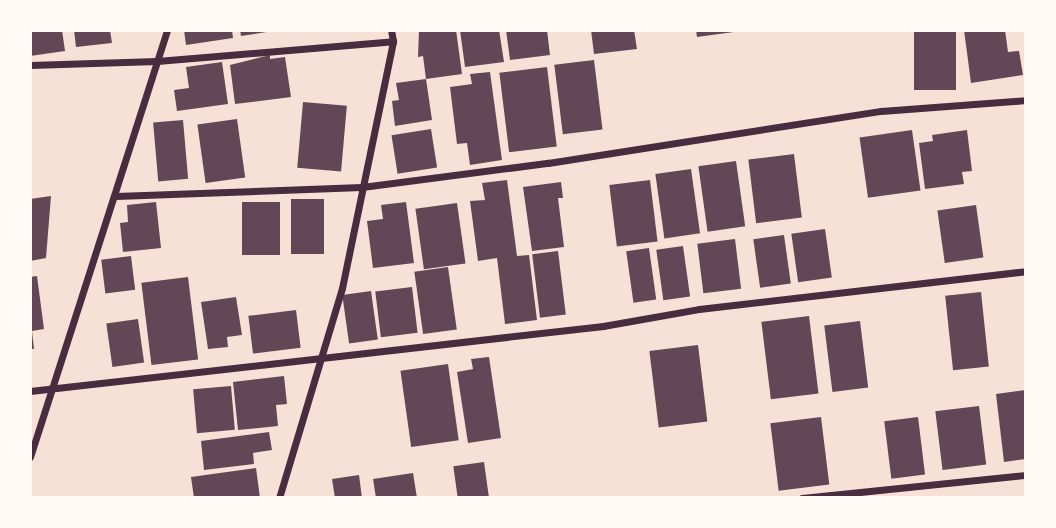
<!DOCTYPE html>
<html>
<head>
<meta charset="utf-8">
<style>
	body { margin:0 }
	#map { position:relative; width:1056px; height:528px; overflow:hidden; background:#f7e1d7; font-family:"Asap Condensed",sans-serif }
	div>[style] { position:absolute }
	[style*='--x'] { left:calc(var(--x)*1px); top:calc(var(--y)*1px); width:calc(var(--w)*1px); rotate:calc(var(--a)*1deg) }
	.building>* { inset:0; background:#644757; transform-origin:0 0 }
	.minor>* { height:7px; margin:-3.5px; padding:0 3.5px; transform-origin:3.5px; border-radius:3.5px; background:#4a2c40 }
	span { translate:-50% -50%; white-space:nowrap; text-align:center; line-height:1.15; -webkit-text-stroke:5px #fffaf5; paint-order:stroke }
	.frame { position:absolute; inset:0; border:32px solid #fffaf5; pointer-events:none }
</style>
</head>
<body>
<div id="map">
	<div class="building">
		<i style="clip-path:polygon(30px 30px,62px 30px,65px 51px,30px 56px)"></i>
		<i style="clip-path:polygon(74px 30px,110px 30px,112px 43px,76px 47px)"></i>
		<i style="clip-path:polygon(184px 30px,232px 30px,233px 38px,186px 45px)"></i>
		<i style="clip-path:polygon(240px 30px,272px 30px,273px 31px,241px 36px)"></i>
		<i style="clip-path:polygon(419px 30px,456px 30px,462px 74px,426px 79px,423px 56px,418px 57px)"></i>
		<i style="clip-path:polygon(460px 30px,499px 30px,504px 62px,465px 67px)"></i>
		<i style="clip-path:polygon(506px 30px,547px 30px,550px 55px,510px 60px)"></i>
		<i style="clip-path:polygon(591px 30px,634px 30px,637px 49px,594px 54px)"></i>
		<i style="clip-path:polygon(696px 30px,741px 30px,741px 31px,697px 37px)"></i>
		<i style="left:914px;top:30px;width:42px;height:60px"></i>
		<i style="clip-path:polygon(964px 30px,1005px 30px,1008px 52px,1019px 51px,1023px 75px,971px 83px)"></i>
		<i style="clip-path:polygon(270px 55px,270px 59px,285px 57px,291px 97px,235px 104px,230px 65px)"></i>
		<i style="left:594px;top:60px;width:70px;height:40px;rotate:83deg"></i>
		<i style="clip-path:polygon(222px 62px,228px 104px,177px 111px,174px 90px,189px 88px,186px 67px)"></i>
		<i style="left:547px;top:67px;width:80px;height:48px;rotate:83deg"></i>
		<i style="clip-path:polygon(490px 72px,502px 160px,470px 165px,467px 143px,457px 144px,450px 87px,472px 84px,470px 74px)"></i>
		<i style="clip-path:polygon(426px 79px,432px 120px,395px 126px,392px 101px,399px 100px,396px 83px)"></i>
		<i style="left:303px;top:102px;width:44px;height:66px;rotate:5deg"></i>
		<i style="left:237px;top:119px;width:59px;height:40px;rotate:82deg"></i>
		<i style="left:183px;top:120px;width:59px;height:30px;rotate:85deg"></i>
		<i style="left:431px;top:129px;width:39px;height:40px;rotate:81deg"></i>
		<i style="left:912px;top:130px;width:61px;height:53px;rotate:82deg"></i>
		<i style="clip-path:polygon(967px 130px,972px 171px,962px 172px,964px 184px,925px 189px,919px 143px,933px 141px,932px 135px)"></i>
		<i style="left:794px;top:154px;width:64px;height:46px;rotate:83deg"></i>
		<i style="left:736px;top:161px;width:66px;height:38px;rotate:82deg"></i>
		<i style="left:691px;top:169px;width:65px;height:36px;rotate:82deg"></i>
		<i style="clip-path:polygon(507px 180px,517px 256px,529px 255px,537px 320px,505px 324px,497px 258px,478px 261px,470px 201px,485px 200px,482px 183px)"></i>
		<i style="left:650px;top:180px;width:62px;height:41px;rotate:83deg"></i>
		<i style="clip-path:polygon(561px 182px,563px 198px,558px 198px,564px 247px,532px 251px,523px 187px)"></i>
		<i style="clip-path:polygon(51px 196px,46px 258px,30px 261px,30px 199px)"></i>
		<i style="left:291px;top:199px;width:33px;height:55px"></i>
		<i style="clip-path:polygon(156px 202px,161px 248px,123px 252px,120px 223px,128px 222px,127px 205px)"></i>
		<i style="left:242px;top:202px;width:38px;height:53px"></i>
		<i style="clip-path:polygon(406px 202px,414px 263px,373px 268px,367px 221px,383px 219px,381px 205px)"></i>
		<i style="left:457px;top:203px;width:61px;height:42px;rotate:82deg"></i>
		<i style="left:976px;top:205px;width:53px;height:39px;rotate:82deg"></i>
		<i style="left:825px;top:229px;width:49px;height:34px;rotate:82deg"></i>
		<i style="left:784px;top:235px;width:49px;height:31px;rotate:82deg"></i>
		<i style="left:735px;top:239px;width:50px;height:38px;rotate:83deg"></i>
		<i style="left:683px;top:246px;width:51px;height:27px;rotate:82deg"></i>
		<i style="left:649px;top:248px;width:52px;height:23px;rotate:82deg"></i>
		<i style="left:558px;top:251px;width:64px;height:26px;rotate:83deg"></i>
		<i style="left:131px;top:256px;width:34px;height:30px;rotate:83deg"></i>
		<i style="left:448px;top:267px;width:63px;height:34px;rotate:82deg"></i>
		<i style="clip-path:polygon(37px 276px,44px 329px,32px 331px,34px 349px,30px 349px,30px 277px)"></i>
		<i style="left:188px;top:277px;width:83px;height:47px;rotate:83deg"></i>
		<i style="left:412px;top:287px;width:46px;height:37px;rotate:83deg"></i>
		<i style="left:371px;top:291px;width:49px;height:29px;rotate:82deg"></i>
		<i style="left:981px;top:292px;width:75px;height:36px;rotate:84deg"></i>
		<i style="clip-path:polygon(236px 297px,242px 335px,227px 337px,228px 347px,208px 349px,201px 302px)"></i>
		<i style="left:296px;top:310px;width:38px;height:48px;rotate:83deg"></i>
		<i style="left:809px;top:316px;width:78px;height:48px;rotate:83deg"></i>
		<i style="left:138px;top:319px;width:44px;height:32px;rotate:82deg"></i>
		<i style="left:860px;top:321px;width:67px;height:36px;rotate:83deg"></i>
		<i style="left:698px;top:345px;width:77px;height:49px;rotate:83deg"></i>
		<i style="clip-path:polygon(489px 357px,501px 438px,468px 443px,457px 372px,473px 369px,471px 359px)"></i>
		<i style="left:448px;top:364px;width:77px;height:48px;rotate:82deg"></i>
		<i style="clip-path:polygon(284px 376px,287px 404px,276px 405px,278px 426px,238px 430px,233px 382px)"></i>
		<i style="left:231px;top:386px;width:44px;height:38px;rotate:85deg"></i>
		<i style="clip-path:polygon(1026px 390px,1026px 459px,1004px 462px,996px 394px)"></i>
		<i style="left:979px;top:406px;width:59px;height:44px;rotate:83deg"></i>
		<i style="left:821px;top:417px;width:68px;height:51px;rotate:83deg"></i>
		<i style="left:918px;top:417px;width:58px;height:34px;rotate:83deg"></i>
		<i style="clip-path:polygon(269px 432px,272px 450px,253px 453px,254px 464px,204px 470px,201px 441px)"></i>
		<i style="left:484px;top:462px;width:36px;height:31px;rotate:82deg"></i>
		<i style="clip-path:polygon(256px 468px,260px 498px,194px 498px,191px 477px)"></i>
		<i style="clip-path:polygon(413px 473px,417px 498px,376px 498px,373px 479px)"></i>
		<i style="clip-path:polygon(359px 475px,362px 498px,335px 498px,332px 479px)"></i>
	</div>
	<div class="minor">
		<i style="--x:30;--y:65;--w:127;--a:-1.8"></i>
		<i style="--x:157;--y:61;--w:237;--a:-4.8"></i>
		<i style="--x:116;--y:196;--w:246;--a:-2.1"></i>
		<i style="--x:362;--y:187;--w:188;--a:-7.4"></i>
		<i style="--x:548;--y:163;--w:337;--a:-8.9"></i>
		<i style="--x:881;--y:111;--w:145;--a:-4.3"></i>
		<i style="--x:30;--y:391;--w:577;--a:-6.47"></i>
		<i style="--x:603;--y:326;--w:97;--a:-10"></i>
		<i style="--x:699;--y:309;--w:329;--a:-6.6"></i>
		<i style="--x:30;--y:457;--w:448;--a:-72.2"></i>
		<i style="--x:279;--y:498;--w:219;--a:-73.3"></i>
		<i style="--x:342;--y:288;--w:252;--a:-78.3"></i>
		<i style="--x:393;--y:41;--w:11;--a:-100"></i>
		<i style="--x:802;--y:498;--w:225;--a:-5.9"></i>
	</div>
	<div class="frame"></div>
</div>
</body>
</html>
